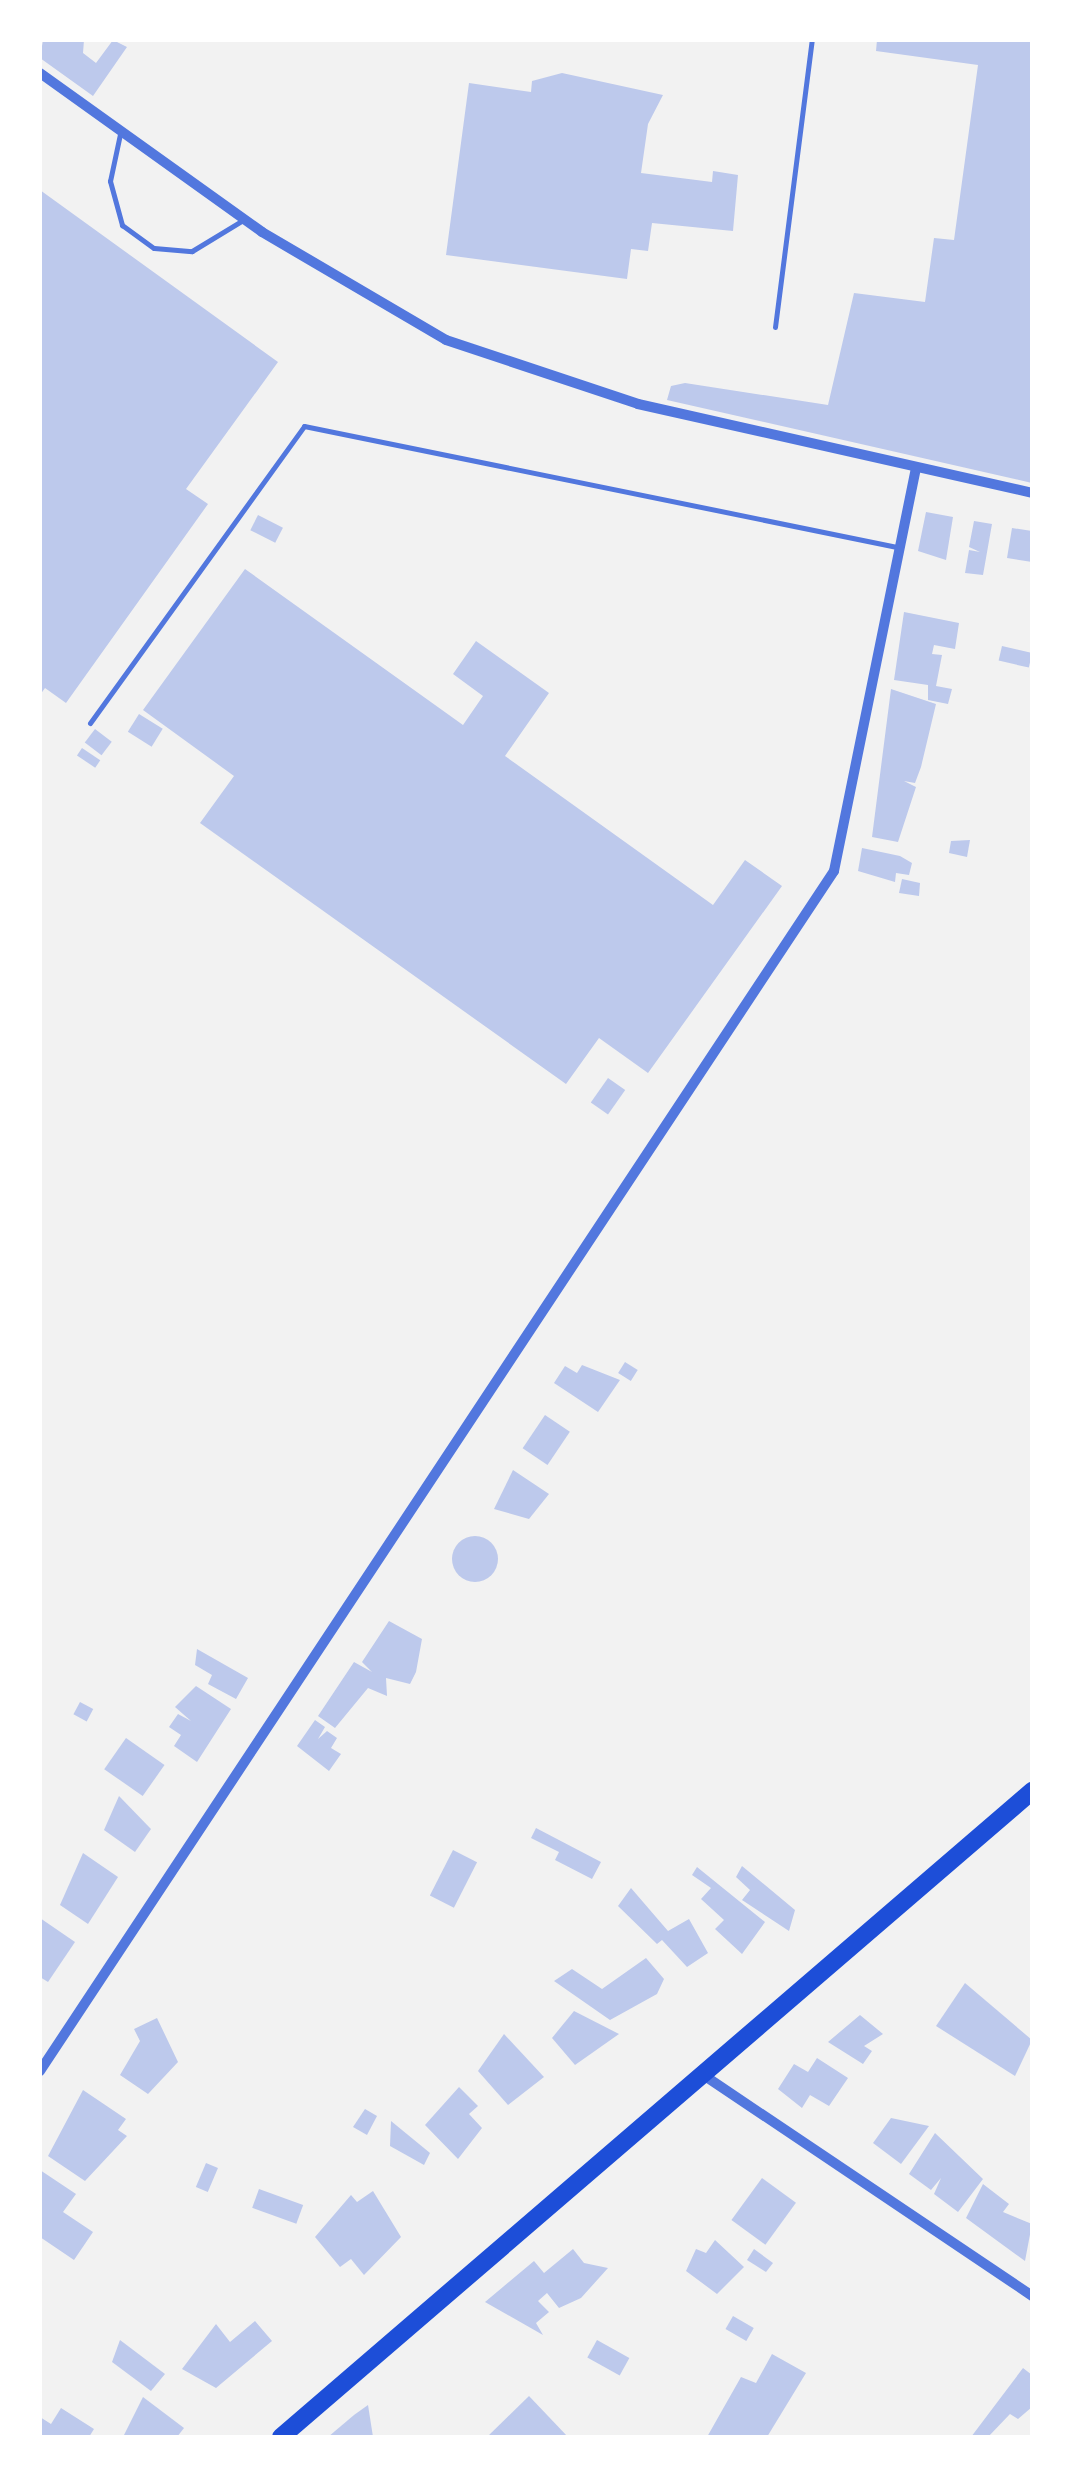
<!DOCTYPE html>
<html>
<head>
<meta charset="utf-8">
<style>
	body { margin:0 }
	#map { position:relative; width:1072px; height:2477px; overflow:hidden; background:#f2f2f2; font-family:Ubuntu,sans-serif }
	div>[style] { position:absolute }
	[style*='--x'] { left:calc(var(--x)*1px); top:calc(var(--y)*1px); width:calc(var(--w)*1px); rotate:calc(var(--a)*1deg) }
	.building>* { inset:0; background:#bdc9ec; transform-origin:0 0 }
	.round { border-radius:50% }
	.service>* { height:5px; margin:-2.5px; padding:0 2.5px; transform-origin:2.5px; border-radius:2.5px; background:#5277de }
	.minor>* { height:10px; margin:-5px; padding:0 5px; transform-origin:5px; border-radius:5px; background:#5277de }
	.primary>* { height:18px; margin:-9px; padding:0 9px; transform-origin:9px; border-radius:9px; background:#1d4ed8 }
	span { translate:-50% -50%; white-space:nowrap; text-align:center; line-height:1.15; -webkit-text-stroke:10px #fff; paint-order:stroke }
	.frame { position:absolute; inset:0; border:42px solid #fff; pointer-events:none }
</style>
</head>
<body>
<div id="map">
	<div class="building">
		<i style="clip-path:polygon(43px 40px,84px 40px,83px 53px,96px 63px,113px 40px,127px 47px,93px 96px,40px 58px)"></i>
		<i style="clip-path:polygon(877px 40px,1032px 40px,1032px 483px,667px 400px,671px 386px,685px 383px,828px 405px,854px 293px,925px 302px,934px 238px,954px 240px,978px 65px,876px 51px)"></i>
		<i style="clip-path:polygon(562px 73px,663px 95px,648px 124px,641px 173px,712px 182px,713px 171px,738px 175px,733px 231px,652px 223px,648px 251px,631px 249px,627px 279px,446px 255px,469px 83px,531px 92px,532px 81px)"></i>
		<i style="clip-path:polygon(40px 190px,278px 362px,186px 489px,208px 504px,66px 703px,45px 688px,40px 695px)"></i>
		<i style="clip-path:polygon(926px 512px,953px 517px,946px 560px,918px 551px)"></i>
		<i style="left:258px;top:515px;width:28px;height:17px;rotate:27deg"></i>
		<i style="clip-path:polygon(974px 521px,992px 524px,983px 575px,965px 573px,969px 550px,980px 552px,969px 547px)"></i>
		<i style="clip-path:polygon(1012px 528px,1032px 531px,1032px 562px,1007px 558px)"></i>
		<i style="clip-path:polygon(245px 569px,463px 725px,483px 696px,453px 674px,476px 641px,549px 693px,505px 756px,713px 905px,745px 860px,782px 886px,648px 1073px,599px 1038px,566px 1084px,200px 823px,234px 776px,143px 710px)"></i>
		<i style="clip-path:polygon(904px 612px,959px 623px,955px 649px,934px 645px,932px 654px,942px 655px,936px 686px,952px 689px,948px 704px,928px 700px,928px 685px,894px 680px)"></i>
		<i style="left:1002px;top:646px;width:31px;height:15px;rotate:13deg"></i>
		<i style="clip-path:polygon(891px 689px,936px 704px,921px 767px,915px 783px,904px 781px,916px 787px,898px 842px,872px 837px)"></i>
		<i style="left:139px;top:714px;width:28px;height:21px;rotate:32deg"></i>
		<i style="left:95px;top:729px;width:21px;height:17px;rotate:37deg"></i>
		<i style="left:82px;top:748px;width:22px;height:9px;rotate:34deg"></i>
		<i style="clip-path:polygon(970px 840px,967px 857px,949px 853px,951px 841px)"></i>
		<i style="clip-path:polygon(862px 848px,900px 856px,912px 863px,909px 875px,896px 873px,895px 882px,858px 871px)"></i>
		<i style="clip-path:polygon(902px 879px,920px 883px,919px 896px,899px 893px)"></i>
		<i style="left:608px;top:1078px;width:21px;height:30px;rotate:35deg"></i>
		<i style="left:625px;top:1362px;width:15px;height:13px;rotate:32deg"></i>
		<i style="clip-path:polygon(582px 1365px,620px 1380px,598px 1412px,554px 1383px,565px 1366px,577px 1373px)"></i>
		<i style="left:545px;top:1415px;width:30px;height:40px;rotate:34deg"></i>
		<i style="clip-path:polygon(513px 1470px,549px 1494px,529px 1519px,494px 1509px)"></i>
		<i class="round" style="left:452px;top:1536px;width:46px;height:46px"></i>
		<i style="clip-path:polygon(389px 1621px,422px 1639px,416px 1672px,410px 1684px,386px 1678px,387px 1696px,368px 1688px,335px 1728px,318px 1716px,354px 1662px,372px 1672px,362px 1662px)"></i>
		<i style="clip-path:polygon(197px 1649px,248px 1678px,236px 1699px,208px 1684px,212px 1675px,195px 1665px)"></i>
		<i style="clip-path:polygon(196px 1686px,231px 1709px,197px 1762px,174px 1746px,181px 1735px,169px 1727px,178px 1714px,191px 1721px,175px 1707px)"></i>
		<i style="left:80px;top:1702px;width:15px;height:14px;rotate:28deg"></i>
		<i style="clip-path:polygon(315px 1720px,325px 1727px,318px 1739px,327px 1731px,337px 1738px,331px 1748px,341px 1754px,329px 1771px,297px 1746px)"></i>
		<i style="left:126px;top:1738px;width:47px;height:38px;rotate:35deg"></i>
		<i style="clip-path:polygon(119px 1796px,151px 1829px,135px 1852px,104px 1830px)"></i>
		<i style="clip-path:polygon(536px 1828px,601px 1862px,592px 1879px,555px 1860px,559px 1852px,531px 1838px)"></i>
		<i style="left:453px;top:1850px;width:27px;height:51px;rotate:27deg"></i>
		<i style="clip-path:polygon(83px 1853px,118px 1877px,88px 1924px,60px 1905px)"></i>
		<i style="clip-path:polygon(742px 1866px,795px 1910px,789px 1931px,742px 1900px,750px 1890px,736px 1877px)"></i>
		<i style="clip-path:polygon(697px 1867px,765px 1922px,742px 1954px,715px 1929px,724px 1920px,701px 1899px,711px 1888px,692px 1875px)"></i>
		<i style="clip-path:polygon(631px 1888px,668px 1931px,689px 1919px,708px 1953px,687px 1967px,662px 1940px,657px 1944px,618px 1906px)"></i>
		<i style="clip-path:polygon(40px 1918px,75px 1942px,48px 1982px,40px 1977px)"></i>
		<i style="clip-path:polygon(646px 1958px,664px 1979px,657px 1994px,610px 2020px,554px 1981px,572px 1969px,602px 1989px)"></i>
		<i style="clip-path:polygon(965px 1983px,1032px 2040px,1015px 2076px,936px 2026px)"></i>
		<i style="clip-path:polygon(574px 2011px,619px 2034px,575px 2065px,552px 2038px)"></i>
		<i style="clip-path:polygon(860px 2015px,883px 2034px,864px 2046px,872px 2051px,863px 2064px,828px 2042px)"></i>
		<i style="clip-path:polygon(157px 2018px,178px 2062px,148px 2094px,120px 2075px,140px 2041px,134px 2029px)"></i>
		<i style="clip-path:polygon(504px 2034px,544px 2077px,508px 2105px,478px 2071px)"></i>
		<i style="clip-path:polygon(817px 2058px,848px 2078px,829px 2106px,810px 2095px,802px 2108px,778px 2089px,794px 2064px,808px 2072px)"></i>
		<i style="clip-path:polygon(459px 2087px,478px 2106px,469px 2114px,482px 2128px,458px 2159px,425px 2125px)"></i>
		<i style="clip-path:polygon(83px 2090px,126px 2119px,118px 2130px,127px 2136px,85px 2181px,48px 2156px)"></i>
		<i style="clip-path:polygon(365px 2109px,377px 2116px,367px 2135px,353px 2127px)"></i>
		<i style="clip-path:polygon(891px 2118px,929px 2126px,901px 2164px,873px 2143px)"></i>
		<i style="clip-path:polygon(391px 2121px,430px 2153px,424px 2165px,390px 2146px)"></i>
		<i style="clip-path:polygon(935px 2133px,983px 2179px,958px 2212px,934px 2194px,941px 2178px,931px 2190px,909px 2174px)"></i>
		<i style="left:206px;top:2163px;width:13px;height:26px;rotate:23deg"></i>
		<i style="clip-path:polygon(40px 2170px,76px 2194px,63px 2212px,93px 2232px,74px 2260px,40px 2237px)"></i>
		<i style="left:762px;top:2178px;width:42px;height:52px;rotate:36deg"></i>
		<i style="clip-path:polygon(983px 2184px,1009px 2204px,1003px 2212px,1032px 2224px,1025px 2261px,966px 2218px)"></i>
		<i style="left:259px;top:2189px;width:47px;height:20px;rotate:20deg"></i>
		<i style="clip-path:polygon(373px 2191px,401px 2237px,364px 2275px,351px 2259px,340px 2267px,315px 2237px,351px 2195px,357px 2202px)"></i>
		<i style="clip-path:polygon(715px 2240px,744px 2267px,717px 2294px,686px 2271px,696px 2249px,706px 2253px)"></i>
		<i style="clip-path:polygon(573px 2249px,584px 2263px,608px 2268px,581px 2298px,559px 2308px,547px 2293px,538px 2301px,549px 2312px,536px 2323px,543px 2335px,485px 2302px,534px 2261px,544px 2273px)"></i>
		<i style="clip-path:polygon(754px 2249px,773px 2263px,766px 2272px,747px 2260px)"></i>
		<i style="left:733px;top:2316px;width:24px;height:15px;rotate:30deg"></i>
		<i style="clip-path:polygon(255px 2321px,272px 2341px,216px 2388px,182px 2369px,216px 2324px,230px 2342px)"></i>
		<i style="clip-path:polygon(120px 2340px,165px 2374px,151px 2391px,112px 2362px)"></i>
		<i style="left:597px;top:2340px;width:37px;height:20px;rotate:29deg"></i>
		<i style="clip-path:polygon(772px 2354px,806px 2373px,767px 2437px,707px 2437px,741px 2377px,756px 2383px)"></i>
		<i style="clip-path:polygon(1023px 2368px,1032px 2375px,1032px 2407px,1018px 2419px,1010px 2414px,988px 2437px,971px 2437px)"></i>
		<i style="clip-path:polygon(529px 2396px,568px 2437px,487px 2437px)"></i>
		<i style="clip-path:polygon(143px 2397px,184px 2428px,177px 2437px,123px 2437px)"></i>
		<i style="clip-path:polygon(368px 2405px,373px 2437px,328px 2437px,354px 2415px)"></i>
		<i style="clip-path:polygon(61px 2408px,94px 2429px,89px 2437px,40px 2437px,40px 2417px,51px 2424px)"></i>
	</div>
	<div class="service">
		<i style="--x:120;--y:134;--w:48;--a:102"></i>
		<i style="--x:110;--y:181;--w:46;--a:74.7"></i>
		<i style="--x:122;--y:225;--w:39;--a:36"></i>
		<i style="--x:154;--y:248;--w:38;--a:5"></i>
		<i style="--x:192;--y:251;--w:60;--a:-31.3"></i>
		<i style="--x:775;--y:327;--w:289;--a:-82.7"></i>
		<i style="--x:90;--y:723;--w:366;--a:-54.2"></i>
		<i style="--x:304;--y:426;--w:605;--a:11.53"></i>
	</div>
	<div class="minor">
		<i style="--x:40;--y:73;--w:273;--a:35.6"></i>
		<i style="--x:262;--y:232;--w:213;--a:30.4"></i>
		<i style="--x:446;--y:340;--w:202;--a:18.4"></i>
		<i style="--x:638;--y:404;--w:404;--a:12.7"></i>
		<i style="--x:40;--y:2071;--w:1439;--a:-56.51"></i>
		<i style="--x:834;--y:871;--w:411;--a:-78.5"></i>
		<i style="--x:702;--y:2074;--w:398;--a:33.9"></i>
	</div>
	<div class="primary">
		<i style="--x:281;--y:2437;--w:991;--a:-40.7"></i>
	</div>
	<div class="frame"></div>
</div>
</body>
</html>
